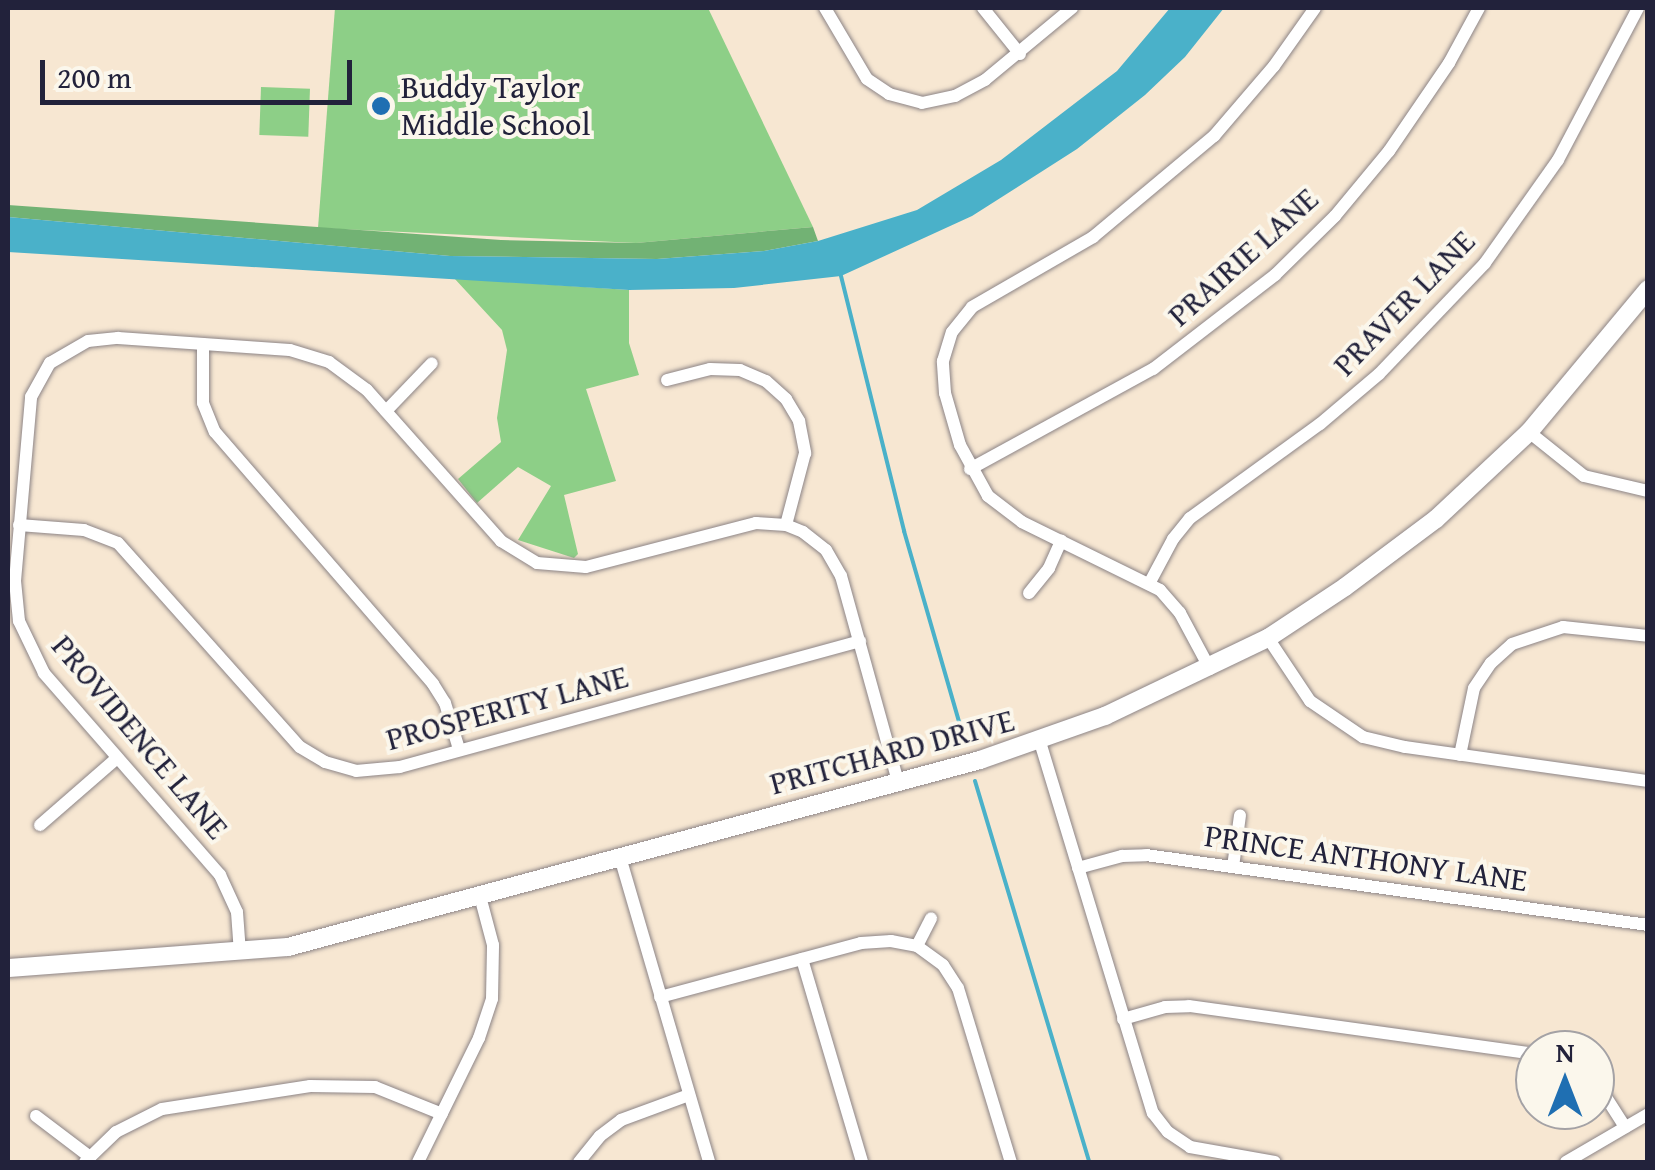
<!DOCTYPE html>
<html>
<head>
<meta charset="utf-8">
<style>
	body { margin:0 }
	#map { position:relative; width:1655px; height:1170px; overflow:hidden; background:#f7e7d2; font-family:"Gentium Book Plus",serif }
	div>[style] { position:absolute }
	[style*='--x'] { left:calc(var(--x)*1px); top:calc(var(--y)*1px); width:calc(var(--w)*1px); rotate:calc(var(--a)*1deg) }
	.green>* { inset:0; background:#8dcf87; transform-origin:0 0 }
	.forest>* { inset:0; background:#72b274 }
	.water>* { inset:0; background:#4ab1c9 }
	.stream>* { height:4px; margin:-2px; padding:0 2px; transform-origin:2px; border-radius:2px; background:#4ab1c9 }
	.roads { filter:drop-shadow(0 0 2px #8c8486) drop-shadow(0 0 2px #8c8486) }
	.street>* { height:12px; margin:-6px; padding:0 6px; transform-origin:6px; border-radius:6px; background:#fff }
	.secondary>* { height:18px; margin:-9px; padding:0 9px; transform-origin:9px; border-radius:9px; background:#fff }
	.dots>* { width:28px; height:28px; translate:-50% -50%; box-sizing:border-box; border:5px solid #fbf7ec; border-radius:50% }
	span { translate:-50% -50%; white-space:nowrap; text-align:center; line-height:1.15; -webkit-text-stroke:8px #fbf7ec; paint-order:stroke }
	.poi-label { font-size:32px; color:#22223b }
	.left { translate:0 -50%; text-align:left }
	.street-label { font-size:32px; color:#22223b }
	.frame { position:absolute; inset:0; border:10px solid #22223b; pointer-events:none }
	.north { position:absolute; left:1515px; top:1030px; width:100px; height:100px; box-sizing:border-box; background:#fbf7ec; border:2px solid #a4a2a5; border-radius:50%; rotate:0deg; font-size:28px; font-weight:700; line-height:40px; text-align:center; color:#22223b }
	.north::after { content:''; display:block; margin:auto; width:35px; height:45px; background:#1f6fb2; clip-path:polygon(50% 0,100% 100%,50% 72%,0 100%) }
	.scale { position:absolute; left:40px; top:60px; width:312px; height:45px; box-sizing:border-box; border:5px solid #22223b; border-top:0; padding-left:12px; font-size:30px; line-height:35px; white-space:nowrap; color:#22223b; -webkit-text-stroke:8px #fbf7ec; paint-order:stroke }
</style>
</head>
<body>
<div id="map">
	<div class="green">
		<i style="clip-path:polygon(335px 8px,708px 8px,813px 227px,636px 243px,318px 228px)"></i>
		<i style="left:261px;top:87px;width:49px;height:48px;rotate:2deg"></i>
		<i style="clip-path:polygon(454px 278px,629px 290px,629px 343px,639px 375px,586px 389px,616px 481px,564px 495px,578px 554px,574px 558px,518px 540px,551px 486px,518px 467px,477px 503px,458px 479px,501px 442px,497px 418px,507px 350px,502px 330px)"></i>
	</div>
	<div class="forest">
		<i style="clip-path:polygon(8px 205px,501px 240px,636px 243px,813px 227px,818px 241px,764px 251px,657px 259px,450px 256px,8px 217px)"></i>
	</div>
	<div class="water">
		<i style="clip-path:polygon(1170px 8px,1224px 8px,1185px 57px,1145px 95px,1077px 149px,972px 216px,841px 276px,734px 288px,629px 290px,8px 252px,8px 217px,450px 256px,657px 259px,764px 251px,818px 241px,917px 210px,1001px 160px,1117px 71px)"></i>
	</div>
	<div class="stream">
		<i style="--x:841;--y:276;--w:263;--a:76.1"></i>
		<i style="--x:904;--y:531;--w:221;--a:73.9"></i>
		<i style="--x:975;--y:781;--w:398;--a:73.3"></i>
	</div>
	<div class="roads">
		<div class="street">
			<i style="--x:825;--y:8;--w:82;--a:59.4"></i>
			<i style="--x:867;--y:79;--w:27;--a:34"></i>
			<i style="--x:889;--y:94;--w:34;--a:15"></i>
			<i style="--x:922;--y:103;--w:34;--a:-12"></i>
			<i style="--x:955;--y:96;--w:34;--a:-28"></i>
			<i style="--x:985;--y:80;--w:113;--a:-39.6"></i>
			<i style="--x:983;--y:8;--w:59;--a:51.2"></i>
			<i style="--x:203;--y:344;--w:59;--a:90"></i>
			<i style="--x:203;--y:403;--w:31;--a:68"></i>
			<i style="--x:215;--y:432;--w:333;--a:49.1"></i>
			<i style="--x:433;--y:684;--w:22;--a:58"></i>
			<i style="--x:445;--y:703;--w:48;--a:73.1"></i>
			<i style="--x:667;--y:380;--w:44;--a:-14.3"></i>
			<i style="--x:710;--y:369;--w:30;--a:2"></i>
			<i style="--x:740;--y:370;--w:28;--a:23"></i>
			<i style="--x:766;--y:381;--w:27;--a:42"></i>
			<i style="--x:786;--y:399;--w:26;--a:59"></i>
			<i style="--x:799;--y:421;--w:33;--a:79"></i>
			<i style="--x:805;--y:453;--w:74;--a:104.8"></i>
			<i style="--x:386;--y:411;--w:66;--a:-46.2"></i>
			<i style="--x:1529;--y:432;--w:70;--a:38.7"></i>
			<i style="--x:1584;--y:476;--w:66;--a:13.2"></i>
			<i style="--x:970;--y:469;--w:209;--a:-28.7"></i>
			<i style="--x:1153;--y:369;--w:154;--a:-37.6"></i>
			<i style="--x:1275;--y:275;--w:84;--a:-44.5"></i>
			<i style="--x:1335;--y:216;--w:85;--a:-50.3"></i>
			<i style="--x:1389;--y:151;--w:107;--a:-55.7"></i>
			<i style="--x:1449;--y:63;--w:63;--a:-61.4"></i>
			<i style="--x:19;--y:525;--w:65;--a:4.4"></i>
			<i style="--x:84;--y:530;--w:36;--a:21"></i>
			<i style="--x:118;--y:543;--w:273;--a:48.3"></i>
			<i style="--x:300;--y:747;--w:29;--a:31"></i>
			<i style="--x:325;--y:762;--w:32;--a:16"></i>
			<i style="--x:356;--y:771;--w:44;--a:-5.2"></i>
			<i style="--x:400;--y:767;--w:477;--a:-15.3"></i>
			<i style="--x:1149;--y:584;--w:51;--a:-61.9"></i>
			<i style="--x:1173;--y:539;--w:27;--a:-51"></i>
			<i style="--x:1190;--y:518;--w:160;--a:-35.9"></i>
			<i style="--x:1320;--y:424;--w:77;--a:-40.3"></i>
			<i style="--x:1379;--y:374;--w:153;--a:-46.3"></i>
			<i style="--x:1485;--y:263;--w:126;--a:-54.7"></i>
			<i style="--x:1558;--y:160;--w:172;--a:-62.2"></i>
			<i style="--x:1029;--y:593;--w:32;--a:-51"></i>
			<i style="--x:1049;--y:568;--w:30;--a:-66"></i>
			<i style="--x:1268;--y:638;--w:76;--a:56.3"></i>
			<i style="--x:1310;--y:701;--w:64;--a:34.2"></i>
			<i style="--x:1363;--y:737;--w:43;--a:13.4"></i>
			<i style="--x:1405;--y:747;--w:245;--a:8"></i>
			<i style="--x:1210;--y:669;--w:64;--a:-118.2"></i>
			<i style="--x:1180;--y:613;--w:30;--a:-131"></i>
			<i style="--x:1160;--y:590;--w:154;--a:-153.8"></i>
			<i style="--x:1022;--y:522;--w:43;--a:-142.6"></i>
			<i style="--x:988;--y:496;--w:58;--a:-118.8"></i>
			<i style="--x:960;--y:445;--w:54;--a:-106.1"></i>
			<i style="--x:945;--y:393;--w:32;--a:-94"></i>
			<i style="--x:943;--y:361;--w:30;--a:-73"></i>
			<i style="--x:952;--y:332;--w:32;--a:-51"></i>
			<i style="--x:972;--y:307;--w:140;--a:-30"></i>
			<i style="--x:1093;--y:237;--w:158;--a:-39.9"></i>
			<i style="--x:1214;--y:136;--w:92;--a:-49.4"></i>
			<i style="--x:1274;--y:66;--w:71;--a:-54.7"></i>
			<i style="--x:1040;--y:742;--w:388;--a:73.1"></i>
			<i style="--x:1153;--y:1113;--w:24;--a:52"></i>
			<i style="--x:1168;--y:1132;--w:27;--a:34"></i>
			<i style="--x:1190;--y:1147;--w:86;--a:10"></i>
			<i style="--x:1460;--y:755;--w:68;--a:-78.2"></i>
			<i style="--x:1474;--y:688;--w:30;--a:-56"></i>
			<i style="--x:1491;--y:663;--w:28;--a:-42"></i>
			<i style="--x:1512;--y:644;--w:54;--a:-18.4"></i>
			<i style="--x:1563;--y:627;--w:85;--a:6"></i>
			<i style="--x:40;--y:825;--w:102;--a:-41"></i>
			<i style="--x:620;--y:857;--w:318;--a:73.7"></i>
			<i style="--x:1233;--y:867;--w:52;--a:-82.3"></i>
			<i style="--x:1078;--y:868;--w:46;--a:-15.3"></i>
			<i style="--x:1122;--y:856;--w:24;--a:-2"></i>
			<i style="--x:1146;--y:855;--w:507;--a:7.94"></i>
			<i style="--x:917;--y:946;--w:31;--a:-63"></i>
			<i style="--x:240;--y:953;--w:41;--a:-94.2"></i>
			<i style="--x:237;--y:912;--w:41;--a:-114.7"></i>
			<i style="--x:220;--y:875;--w:268;--a:-131.1"></i>
			<i style="--x:44;--y:673;--w:58;--a:-115.7"></i>
			<i style="--x:19;--y:621;--w:40;--a:-95.7"></i>
			<i style="--x:15;--y:581;--w:185;--a:-85"></i>
			<i style="--x:31;--y:397;--w:39;--a:-61"></i>
			<i style="--x:50;--y:363;--w:44;--a:-30.1"></i>
			<i style="--x:88;--y:341;--w:30;--a:-6"></i>
			<i style="--x:118;--y:338;--w:172;--a:4"></i>
			<i style="--x:290;--y:350;--w:41;--a:17.1"></i>
			<i style="--x:329;--y:362;--w:47;--a:36.4"></i>
			<i style="--x:367;--y:390;--w:202;--a:48.4"></i>
			<i style="--x:501;--y:541;--w:42;--a:31.4"></i>
			<i style="--x:537;--y:563;--w:49;--a:4.7"></i>
			<i style="--x:586;--y:567;--w:176;--a:-14.5"></i>
			<i style="--x:756;--y:523;--w:30;--a:4"></i>
			<i style="--x:786;--y:525;--w:18;--a:22"></i>
			<i style="--x:803;--y:532;--w:29;--a:38"></i>
			<i style="--x:826;--y:550;--w:30;--a:60"></i>
			<i style="--x:841;--y:576;--w:214;--a:74.5"></i>
			<i style="--x:802;--y:959;--w:212;--a:73.5"></i>
			<i style="--x:660;--y:997;--w:208;--a:-15"></i>
			<i style="--x:861;--y:943;--w:30;--a:-4"></i>
			<i style="--x:891;--y:941;--w:26;--a:11"></i>
			<i style="--x:917;--y:946;--w:32;--a:36"></i>
			<i style="--x:943;--y:965;--w:27;--a:57"></i>
			<i style="--x:958;--y:988;--w:182;--a:73.1"></i>
			<i style="--x:1123;--y:1019;--w:44;--a:-15.9"></i>
			<i style="--x:1165;--y:1007;--w:24;--a:-2"></i>
			<i style="--x:1189;--y:1006;--w:349;--a:7.9"></i>
			<i style="--x:1595;--y:1080;--w:56;--a:57.4"></i>
			<i style="--x:36;--y:1116;--w:68;--a:37.2"></i>
			<i style="--x:85;--y:1162;--w:43;--a:-44.1"></i>
			<i style="--x:116;--y:1132;--w:51;--a:-26.6"></i>
			<i style="--x:162;--y:1109;--w:150;--a:-8.8"></i>
			<i style="--x:310;--y:1086;--w:65;--a:0.9"></i>
			<i style="--x:375;--y:1087;--w:72;--a:21.9"></i>
			<i style="--x:418;--y:1162;--w:138;--a:-63.8"></i>
			<i style="--x:479;--y:1038;--w:41;--a:-71.6"></i>
			<i style="--x:492;--y:999;--w:54;--a:-88.9"></i>
			<i style="--x:493;--y:945;--w:51;--a:-104.9"></i>
			<i style="--x:579;--y:1162;--w:33;--a:-51"></i>
			<i style="--x:600;--y:1136;--w:26;--a:-37"></i>
			<i style="--x:621;--y:1120;--w:72;--a:-20.2"></i>
			<i style="--x:1566;--y:1162;--w:95;--a:-30.3"></i>
		</div>
		<div class="secondary">
			<i style="--x:8;--y:968;--w:281;--a:-4.3"></i>
			<i style="--x:288;--y:947;--w:717;--a:-15.12"></i>
			<i style="--x:980;--y:760;--w:133;--a:-19.4"></i>
			<i style="--x:1105;--y:716;--w:181;--a:-25.6"></i>
			<i style="--x:1268;--y:638;--w:92;--a:-33.5"></i>
			<i style="--x:1345;--y:587;--w:114;--a:-36.8"></i>
			<i style="--x:1436;--y:519;--w:127;--a:-43.1"></i>
			<i style="--x:1529;--y:432;--w:186;--a:-50.2"></i>
		</div>
	</div>
	<div class="dots">
		<i style="left:381px;top:106px;background:#1f6fb2"></i>
	</div>
	<div class="poi-label">
		<span class="left" style="left:401px;top:106px">Buddy Taylor<br>Middle School</span>
	</div>
	<div class="street-label">
		<span style="left:1243px;top:257px;rotate:-42deg">PRAIRIE LANE</span>
		<span style="left:1404px;top:303px;rotate:-46deg">PRAVER LANE</span>
		<span style="left:507px;top:708px;rotate:-15deg">PROSPERITY LANE</span>
		<span style="left:140px;top:737px;rotate:50deg">PROVIDENCE LANE</span>
		<span style="left:892px;top:752px;rotate:-15deg">PRITCHARD DRIVE</span>
		<span style="left:1366px;top:858px;rotate:8deg">PRINCE ANTHONY LANE</span>
	</div>
	<div class="frame"></div>
	<div class="north">N</div>
	<div class="scale">200 m</div>
</div>
</body>
</html>
